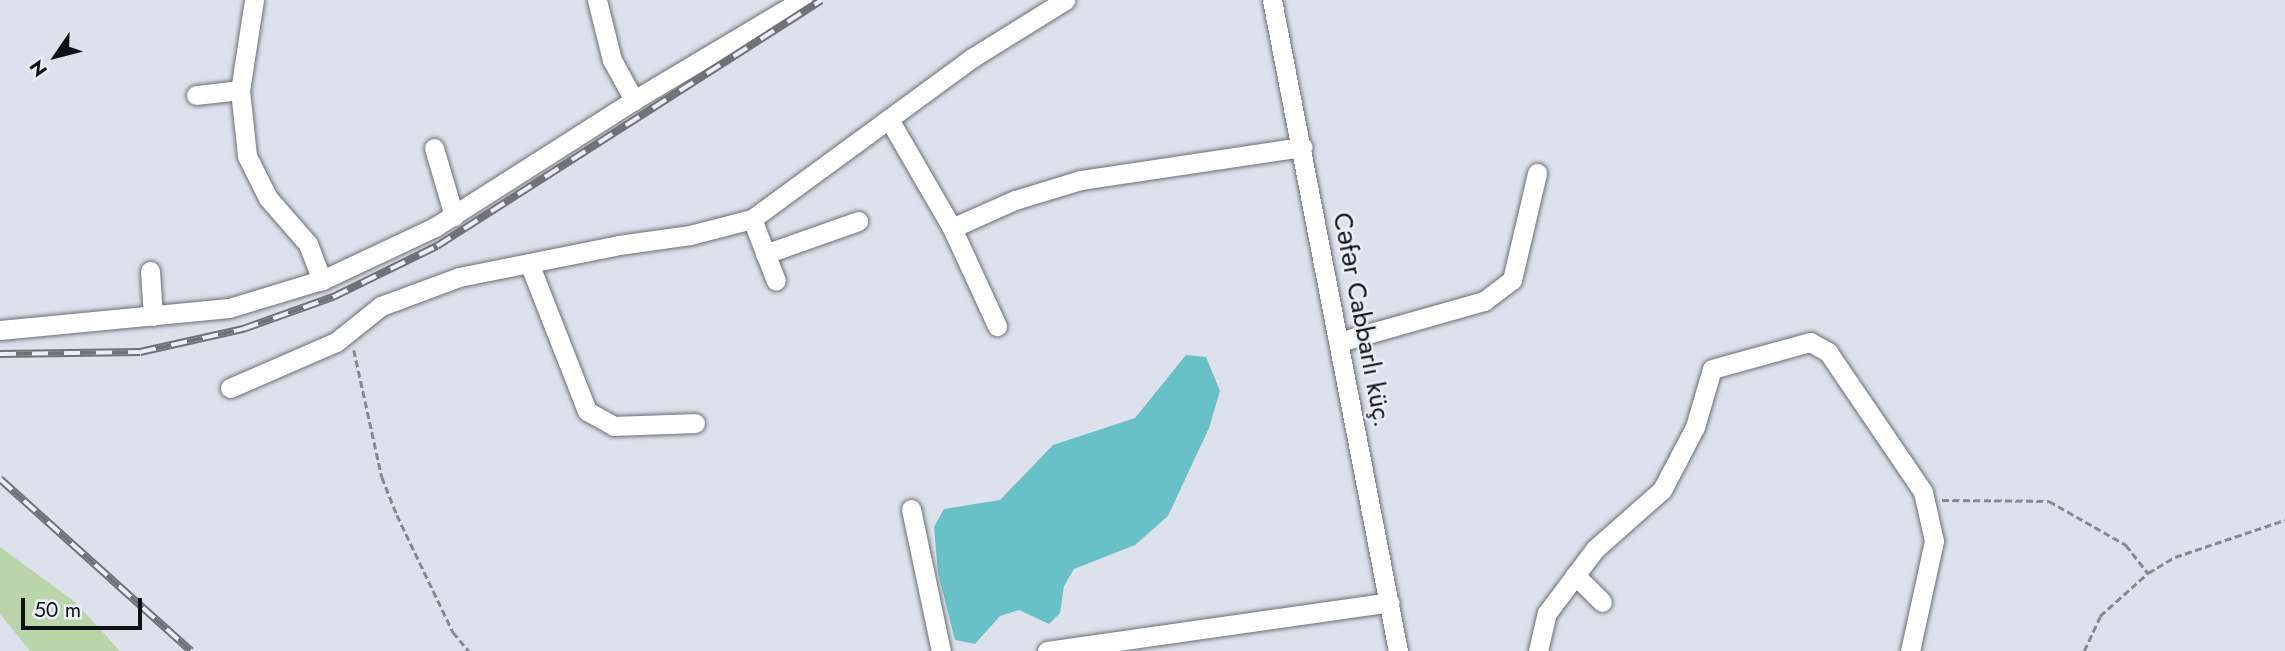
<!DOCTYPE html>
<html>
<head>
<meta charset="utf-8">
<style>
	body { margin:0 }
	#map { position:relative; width:2285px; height:651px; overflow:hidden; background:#dde1eb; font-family:Jost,sans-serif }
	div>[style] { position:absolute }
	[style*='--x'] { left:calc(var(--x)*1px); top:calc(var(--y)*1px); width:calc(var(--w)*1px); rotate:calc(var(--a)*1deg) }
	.green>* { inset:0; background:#bbd5aa }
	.water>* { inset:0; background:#68c1c7 }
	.path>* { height:2.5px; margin-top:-1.25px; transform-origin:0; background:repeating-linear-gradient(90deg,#878990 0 7px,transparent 0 10.5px) }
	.roads { filter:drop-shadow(0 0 2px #6a6e76) drop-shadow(0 0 2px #6a6e76) }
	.minor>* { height:19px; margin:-9.5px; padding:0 9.5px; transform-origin:9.5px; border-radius:9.5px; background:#fff }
	.rail>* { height:8px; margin-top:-4px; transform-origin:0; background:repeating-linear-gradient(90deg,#eaeef8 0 16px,#707278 0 32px); box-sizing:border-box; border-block:2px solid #707278 }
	span { translate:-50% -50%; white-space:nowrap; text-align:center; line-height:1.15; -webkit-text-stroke:5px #eaeef8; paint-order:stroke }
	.street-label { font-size:26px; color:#0f1013 }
	.north { position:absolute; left:21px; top:21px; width:70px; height:70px; -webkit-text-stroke:5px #eaeef8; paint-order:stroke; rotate:235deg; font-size:19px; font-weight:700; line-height:28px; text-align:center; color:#0f1013 }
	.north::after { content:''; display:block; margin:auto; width:24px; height:32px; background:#0f1013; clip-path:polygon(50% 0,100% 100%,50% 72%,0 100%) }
	.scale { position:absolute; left:21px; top:598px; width:121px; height:32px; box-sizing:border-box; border:4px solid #0f1013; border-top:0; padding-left:9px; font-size:21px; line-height:24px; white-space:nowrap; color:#0f1013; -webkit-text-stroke:5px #eaeef8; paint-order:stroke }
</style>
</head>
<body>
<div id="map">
	<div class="green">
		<i style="clip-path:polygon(0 547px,75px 602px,120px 651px,30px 651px,0 614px)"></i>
	</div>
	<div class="water">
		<i style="clip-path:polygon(1186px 355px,1206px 357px,1220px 391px,1209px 428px,1168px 516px,1135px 545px,1074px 569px,1064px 586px,1060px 613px,1049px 624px,1019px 610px,1000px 616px,975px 644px,955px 640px,938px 573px,934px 527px,944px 509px,1000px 500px,1053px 445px,1135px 418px)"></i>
	</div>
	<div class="path">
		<i style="--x:354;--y:350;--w:130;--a:77.6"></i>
		<i style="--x:382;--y:477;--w:41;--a:68.5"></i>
		<i style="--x:397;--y:515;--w:130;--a:64.4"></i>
		<i style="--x:453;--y:632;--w:25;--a:50"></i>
		<i style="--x:1942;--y:500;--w:107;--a:0.5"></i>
		<i style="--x:2049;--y:501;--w:89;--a:29.7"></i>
		<i style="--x:2126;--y:545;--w:36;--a:52"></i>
		<i style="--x:2084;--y:651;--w:38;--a:-65"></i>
		<i style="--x:2100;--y:616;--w:64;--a:-41.9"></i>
		<i style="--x:2148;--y:573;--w:31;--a:-31"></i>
		<i style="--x:2175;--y:557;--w:116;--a:-18.6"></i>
	</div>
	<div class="roads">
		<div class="minor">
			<i style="--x:254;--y:0;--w:91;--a:98.8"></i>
			<i style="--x:240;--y:90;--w:66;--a:83.9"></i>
			<i style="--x:247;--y:156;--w:47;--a:63.4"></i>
			<i style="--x:268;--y:198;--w:61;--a:49"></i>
			<i style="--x:308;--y:244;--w:39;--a:69"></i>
			<i style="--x:597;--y:0;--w:62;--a:76"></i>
			<i style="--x:612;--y:60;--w:46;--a:61.2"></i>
			<i style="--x:1272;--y:0;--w:663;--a:79.05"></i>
			<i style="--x:196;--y:95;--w:44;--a:-6.5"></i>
			<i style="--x:890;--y:121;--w:124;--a:59.9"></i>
			<i style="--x:952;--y:228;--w:108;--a:65.3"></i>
			<i style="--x:434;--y:148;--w:71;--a:73.6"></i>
			<i style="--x:752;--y:219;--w:66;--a:68.8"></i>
			<i style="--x:952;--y:228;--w:69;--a:-24"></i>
			<i style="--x:1015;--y:200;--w:69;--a:-16.9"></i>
			<i style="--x:1081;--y:180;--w:224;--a:-8.5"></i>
			<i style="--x:765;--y:254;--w:99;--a:-19.5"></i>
			<i style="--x:529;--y:263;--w:159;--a:68.6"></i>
			<i style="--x:587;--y:411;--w:31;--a:29"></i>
			<i style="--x:614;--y:426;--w:81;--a:-2.1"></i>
			<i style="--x:150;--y:271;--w:45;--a:86.2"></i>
			<i style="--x:0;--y:330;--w:230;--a:-5.5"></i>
			<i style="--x:229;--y:308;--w:97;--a:-16.8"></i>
			<i style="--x:322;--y:280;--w:125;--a:-25.1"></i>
			<i style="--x:435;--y:227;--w:236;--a:-32.5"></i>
			<i style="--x:634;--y:100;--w:196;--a:-30.8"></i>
			<i style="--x:1339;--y:342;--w:151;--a:-15.8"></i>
			<i style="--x:1484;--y:301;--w:35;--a:-37"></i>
			<i style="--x:1512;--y:280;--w:110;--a:-76.8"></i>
			<i style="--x:230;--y:388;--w:116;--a:-23.5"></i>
			<i style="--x:336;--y:342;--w:58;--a:-38.7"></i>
			<i style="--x:381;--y:306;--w:83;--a:-20.4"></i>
			<i style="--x:459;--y:277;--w:163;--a:-11.3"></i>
			<i style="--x:619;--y:245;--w:72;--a:-8"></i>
			<i style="--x:690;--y:235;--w:64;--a:-14.5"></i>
			<i style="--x:752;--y:219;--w:273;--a:-36.2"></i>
			<i style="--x:972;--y:58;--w:110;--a:-31.9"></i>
			<i style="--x:911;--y:509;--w:145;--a:78.1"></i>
			<i style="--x:1575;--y:575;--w:38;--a:45"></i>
			<i style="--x:1047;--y:651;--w:346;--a:-8.1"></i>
			<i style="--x:1538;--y:651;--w:39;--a:-77"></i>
			<i style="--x:1547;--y:613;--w:80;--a:-53.1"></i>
			<i style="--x:1595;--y:549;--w:89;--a:-41.4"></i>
			<i style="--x:1662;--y:490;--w:71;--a:-62.4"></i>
			<i style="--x:1695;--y:427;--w:60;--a:-73.7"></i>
			<i style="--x:1712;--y:369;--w:102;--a:-15.4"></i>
			<i style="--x:1810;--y:342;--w:21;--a:29"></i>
			<i style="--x:1828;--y:352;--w:169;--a:55.8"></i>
			<i style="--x:1923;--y:492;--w:50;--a:77.3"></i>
			<i style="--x:1934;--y:541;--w:113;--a:102.3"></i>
		</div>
	</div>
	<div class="rail">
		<i style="--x:0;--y:354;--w:140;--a:-0.8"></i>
		<i style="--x:140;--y:352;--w:106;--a:-12.6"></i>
		<i style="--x:243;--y:329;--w:96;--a:-19.6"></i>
		<i style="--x:333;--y:297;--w:116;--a:-26.1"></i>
		<i style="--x:437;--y:246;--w:456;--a:-32.6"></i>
		<i style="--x:0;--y:479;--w:257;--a:42"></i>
	</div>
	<div class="street-label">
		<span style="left:1362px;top:320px;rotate:79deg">Cəfər Cabbarlı küç.</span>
	</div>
	<div class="north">N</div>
	<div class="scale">50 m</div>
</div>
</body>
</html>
